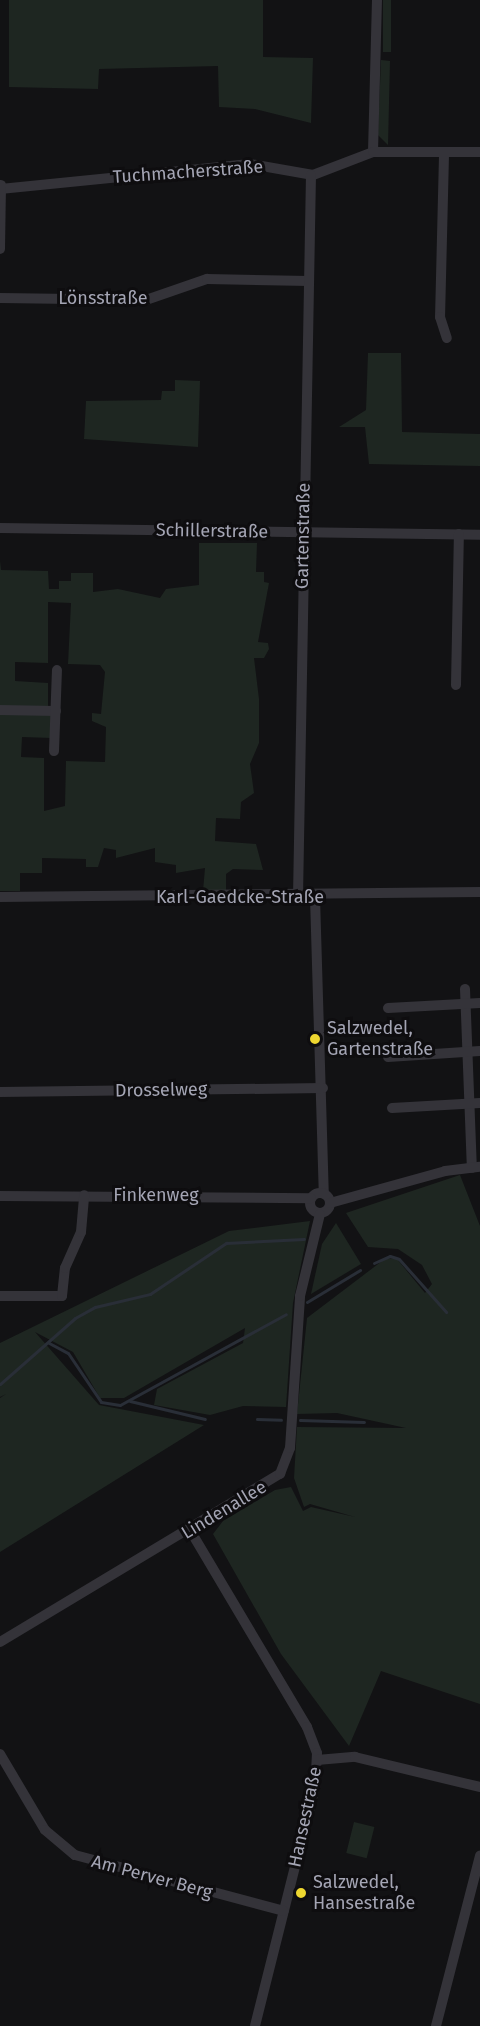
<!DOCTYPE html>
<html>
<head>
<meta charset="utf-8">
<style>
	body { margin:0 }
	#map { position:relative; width:480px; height:2026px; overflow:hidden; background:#121214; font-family:"Fira Sans",sans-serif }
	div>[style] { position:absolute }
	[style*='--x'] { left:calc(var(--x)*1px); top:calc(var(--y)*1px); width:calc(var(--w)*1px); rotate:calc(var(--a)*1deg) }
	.green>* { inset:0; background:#1e2621; transform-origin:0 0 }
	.stream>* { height:3px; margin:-1.5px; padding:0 1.5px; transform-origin:1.5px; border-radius:1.5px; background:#292e37 }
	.minor>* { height:10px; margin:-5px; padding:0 5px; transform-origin:5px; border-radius:5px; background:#343339 }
	.minor>.ring { margin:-5px; padding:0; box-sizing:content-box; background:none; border:10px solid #343339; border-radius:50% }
	.dots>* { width:16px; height:16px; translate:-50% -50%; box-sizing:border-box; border:3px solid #0e0d0f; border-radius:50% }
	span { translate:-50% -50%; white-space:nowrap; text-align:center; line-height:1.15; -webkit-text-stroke:6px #0e0d0f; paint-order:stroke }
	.street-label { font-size:18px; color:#a4a5b4 }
	.poi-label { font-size:18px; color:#a4a5b4 }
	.left { translate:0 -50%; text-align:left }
</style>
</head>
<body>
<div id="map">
	<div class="green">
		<i style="clip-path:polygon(9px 0,263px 0,263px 57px,313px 58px,311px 123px,255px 109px,219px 107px,218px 66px,99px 69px,98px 89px,9px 87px)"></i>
		<i style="left:383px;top:0;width:8px;height:52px"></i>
		<i style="clip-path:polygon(381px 60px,390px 61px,388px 145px,378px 135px)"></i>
		<i style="clip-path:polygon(368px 353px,401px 353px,402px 432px,480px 434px,480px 466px,369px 464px,365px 427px,339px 427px,366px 410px)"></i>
		<i style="clip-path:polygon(175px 380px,200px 381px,198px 447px,84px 439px,86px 401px,161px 400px,162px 391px,175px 391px)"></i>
		<i style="clip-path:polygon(199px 543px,257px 543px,256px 572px,264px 572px,264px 582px,269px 583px,258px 642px,268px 643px,269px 649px,264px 658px,254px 658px,259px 699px,259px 743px,250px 764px,254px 793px,241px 802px,240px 819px,216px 818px,215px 841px,256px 844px,263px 870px,233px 869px,226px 874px,226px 891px,203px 891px,205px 868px,176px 873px,176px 865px,155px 862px,155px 848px,116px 858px,116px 850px,104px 848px,98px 867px,86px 867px,86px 859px,42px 858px,42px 873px,20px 873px,20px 891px,0 891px,0 711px,51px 712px,52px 738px,22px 737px,21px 757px,44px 758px,44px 811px,65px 806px,66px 761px,105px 762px,106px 727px,92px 721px,92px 713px,101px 714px,105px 672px,100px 665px,68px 664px,71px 603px,48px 602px,48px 663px,15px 662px,15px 681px,48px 683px,48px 711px,0 710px,0 561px,1px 570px,48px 571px,49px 589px,59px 589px,59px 581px,71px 581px,71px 573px,93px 573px,93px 592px,118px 589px,160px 598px,166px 589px,199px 585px)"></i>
		<i style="clip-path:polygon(460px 1175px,480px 1226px,480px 1704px,381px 1671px,349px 1746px,281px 1654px,213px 1534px,223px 1521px,275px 1490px,291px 1487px,303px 1511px,311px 1507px,355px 1517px,310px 1504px,304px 1507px,294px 1478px,297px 1427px,406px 1428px,337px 1413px,297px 1414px,307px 1318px,386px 1258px,397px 1259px,425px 1293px,432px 1284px,422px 1265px,398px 1249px,368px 1247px,346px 1213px)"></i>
		<i style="clip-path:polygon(310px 1221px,293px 1303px,286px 1407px,243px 1406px,210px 1415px,154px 1405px,157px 1389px,243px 1343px,245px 1328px,124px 1398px,100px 1398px,73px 1352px,35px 1332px,99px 1405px,204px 1425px,0 1552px,0 1398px,6px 1394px,0 1397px,0 1343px,229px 1231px)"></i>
		<i style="clip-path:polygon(336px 1223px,361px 1264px,311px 1294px,322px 1244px)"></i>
		<i style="left:354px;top:1822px;width:21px;height:32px;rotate:14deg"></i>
	</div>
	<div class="stream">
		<i style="--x:374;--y:1263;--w:17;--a:-24"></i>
		<i style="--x:390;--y:1256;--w:9;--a:18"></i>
		<i style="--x:399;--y:1259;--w:71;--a:48.4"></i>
		<i style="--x:307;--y:1302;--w:62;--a:-31.1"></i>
		<i style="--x:49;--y:1343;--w:21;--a:28"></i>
		<i style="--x:68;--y:1353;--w:59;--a:56"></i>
		<i style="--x:101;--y:1402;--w:19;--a:9"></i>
		<i style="--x:120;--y:1405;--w:189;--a:-28.7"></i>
		<i style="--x:0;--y:1384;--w:100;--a:-41.3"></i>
		<i style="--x:75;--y:1318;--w:23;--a:-29"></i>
		<i style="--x:95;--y:1307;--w:57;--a:-13.3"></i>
		<i style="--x:150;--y:1294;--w:92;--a:-33.9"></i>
		<i style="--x:226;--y:1243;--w:78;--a:-2.9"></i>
		<i style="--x:130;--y:1401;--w:77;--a:13.5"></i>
		<i style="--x:257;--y:1419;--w:24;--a:2"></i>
		<i style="--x:300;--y:1420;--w:64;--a:1.8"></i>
	</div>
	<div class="minor">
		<i style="--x:373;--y:152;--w:152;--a:-88.5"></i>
		<i style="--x:444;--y:155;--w:162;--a:91.4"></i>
		<i style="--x:440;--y:317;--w:22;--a:72"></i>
		<i style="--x:0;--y:189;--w:251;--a:-5.7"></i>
		<i style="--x:250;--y:164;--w:64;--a:9.9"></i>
		<i style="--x:313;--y:175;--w:64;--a:-21"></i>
		<i style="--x:373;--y:152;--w:107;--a:0"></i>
		<i style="--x:0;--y:249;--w:64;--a:-89.1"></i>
		<i style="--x:0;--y:298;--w:146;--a:0.8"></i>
		<i style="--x:146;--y:300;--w:65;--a:-19"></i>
		<i style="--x:207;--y:279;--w:102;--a:1.1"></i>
		<i style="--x:0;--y:528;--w:480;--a:0.8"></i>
		<i style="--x:456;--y:685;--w:151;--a:-88.9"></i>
		<i style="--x:0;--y:710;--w:56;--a:1"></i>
		<i style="--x:54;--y:751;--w:81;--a:-87.9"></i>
		<i style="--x:0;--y:897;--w:480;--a:-0.6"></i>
		<i style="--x:298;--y:897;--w:722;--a:-88.97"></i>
		<i style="--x:315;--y:897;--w:297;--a:88.3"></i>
		<i style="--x:465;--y:989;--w:179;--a:87.8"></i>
		<i style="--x:388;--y:1008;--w:92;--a:-3.1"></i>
		<i style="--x:388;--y:1057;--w:92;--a:-3.7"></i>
		<i style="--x:0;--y:1092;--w:323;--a:-0.7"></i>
		<i style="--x:392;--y:1108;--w:88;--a:-3.3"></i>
		<i class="ring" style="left:310px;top:1193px;width:10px;height:10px"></i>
		<i style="--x:0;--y:1196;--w:311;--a:0.4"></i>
		<i style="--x:330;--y:1203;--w:119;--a:-15.5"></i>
		<i style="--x:445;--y:1171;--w:35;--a:-7"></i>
		<i style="--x:0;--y:1296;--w:62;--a:0"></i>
		<i style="--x:62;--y:1296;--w:28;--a:-84"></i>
		<i style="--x:65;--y:1268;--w:39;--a:-66"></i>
		<i style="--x:81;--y:1232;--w:37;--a:-85"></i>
		<i style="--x:190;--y:1530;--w:229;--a:59.3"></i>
		<i style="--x:307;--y:1727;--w:28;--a:69"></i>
		<i style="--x:317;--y:1753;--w:34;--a:93"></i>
		<i style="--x:315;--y:1787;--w:246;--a:104.1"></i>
		<i style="--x:0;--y:1642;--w:327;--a:-31"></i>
		<i style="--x:280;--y:1474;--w:28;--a:-69"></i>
		<i style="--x:290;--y:1448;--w:152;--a:-86.2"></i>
		<i style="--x:300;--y:1296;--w:84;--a:-76.3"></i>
		<i style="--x:0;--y:1754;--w:88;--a:59.4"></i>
		<i style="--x:45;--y:1830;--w:39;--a:40"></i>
		<i style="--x:75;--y:1855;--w:216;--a:15"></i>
		<i style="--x:317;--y:1760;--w:38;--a:-5"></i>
		<i style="--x:355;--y:1757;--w:129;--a:13.5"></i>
		<i style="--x:436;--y:2026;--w:176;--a:-75.5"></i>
	</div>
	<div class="dots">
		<i style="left:315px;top:1039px;background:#eed730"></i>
		<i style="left:301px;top:1893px;background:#eed730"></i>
	</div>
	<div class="street-label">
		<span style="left:188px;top:172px;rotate:-4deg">Tuchmacherstraße</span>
		<span style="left:103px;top:298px">Lönsstraße</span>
		<span style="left:212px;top:531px;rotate:1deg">Schillerstraße</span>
		<span style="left:303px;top:536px;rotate:-89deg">Gartenstraße</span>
		<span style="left:240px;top:897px">Karl-Gaedcke-Straße</span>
		<span style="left:161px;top:1090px;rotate:-1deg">Drosselweg</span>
		<span style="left:156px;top:1195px">Finkenweg</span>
		<span style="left:224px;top:1510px;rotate:-31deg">Lindenallee</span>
		<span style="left:305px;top:1817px;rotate:-78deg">Hansestraße</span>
		<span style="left:152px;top:1877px;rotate:15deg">Am Perver Berg</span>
	</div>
	<div class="poi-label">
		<span class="left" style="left:327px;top:1039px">Salzwedel,<br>Gartenstraße</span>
		<span class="left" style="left:313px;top:1893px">Salzwedel,<br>Hansestraße</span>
	</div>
</div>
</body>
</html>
